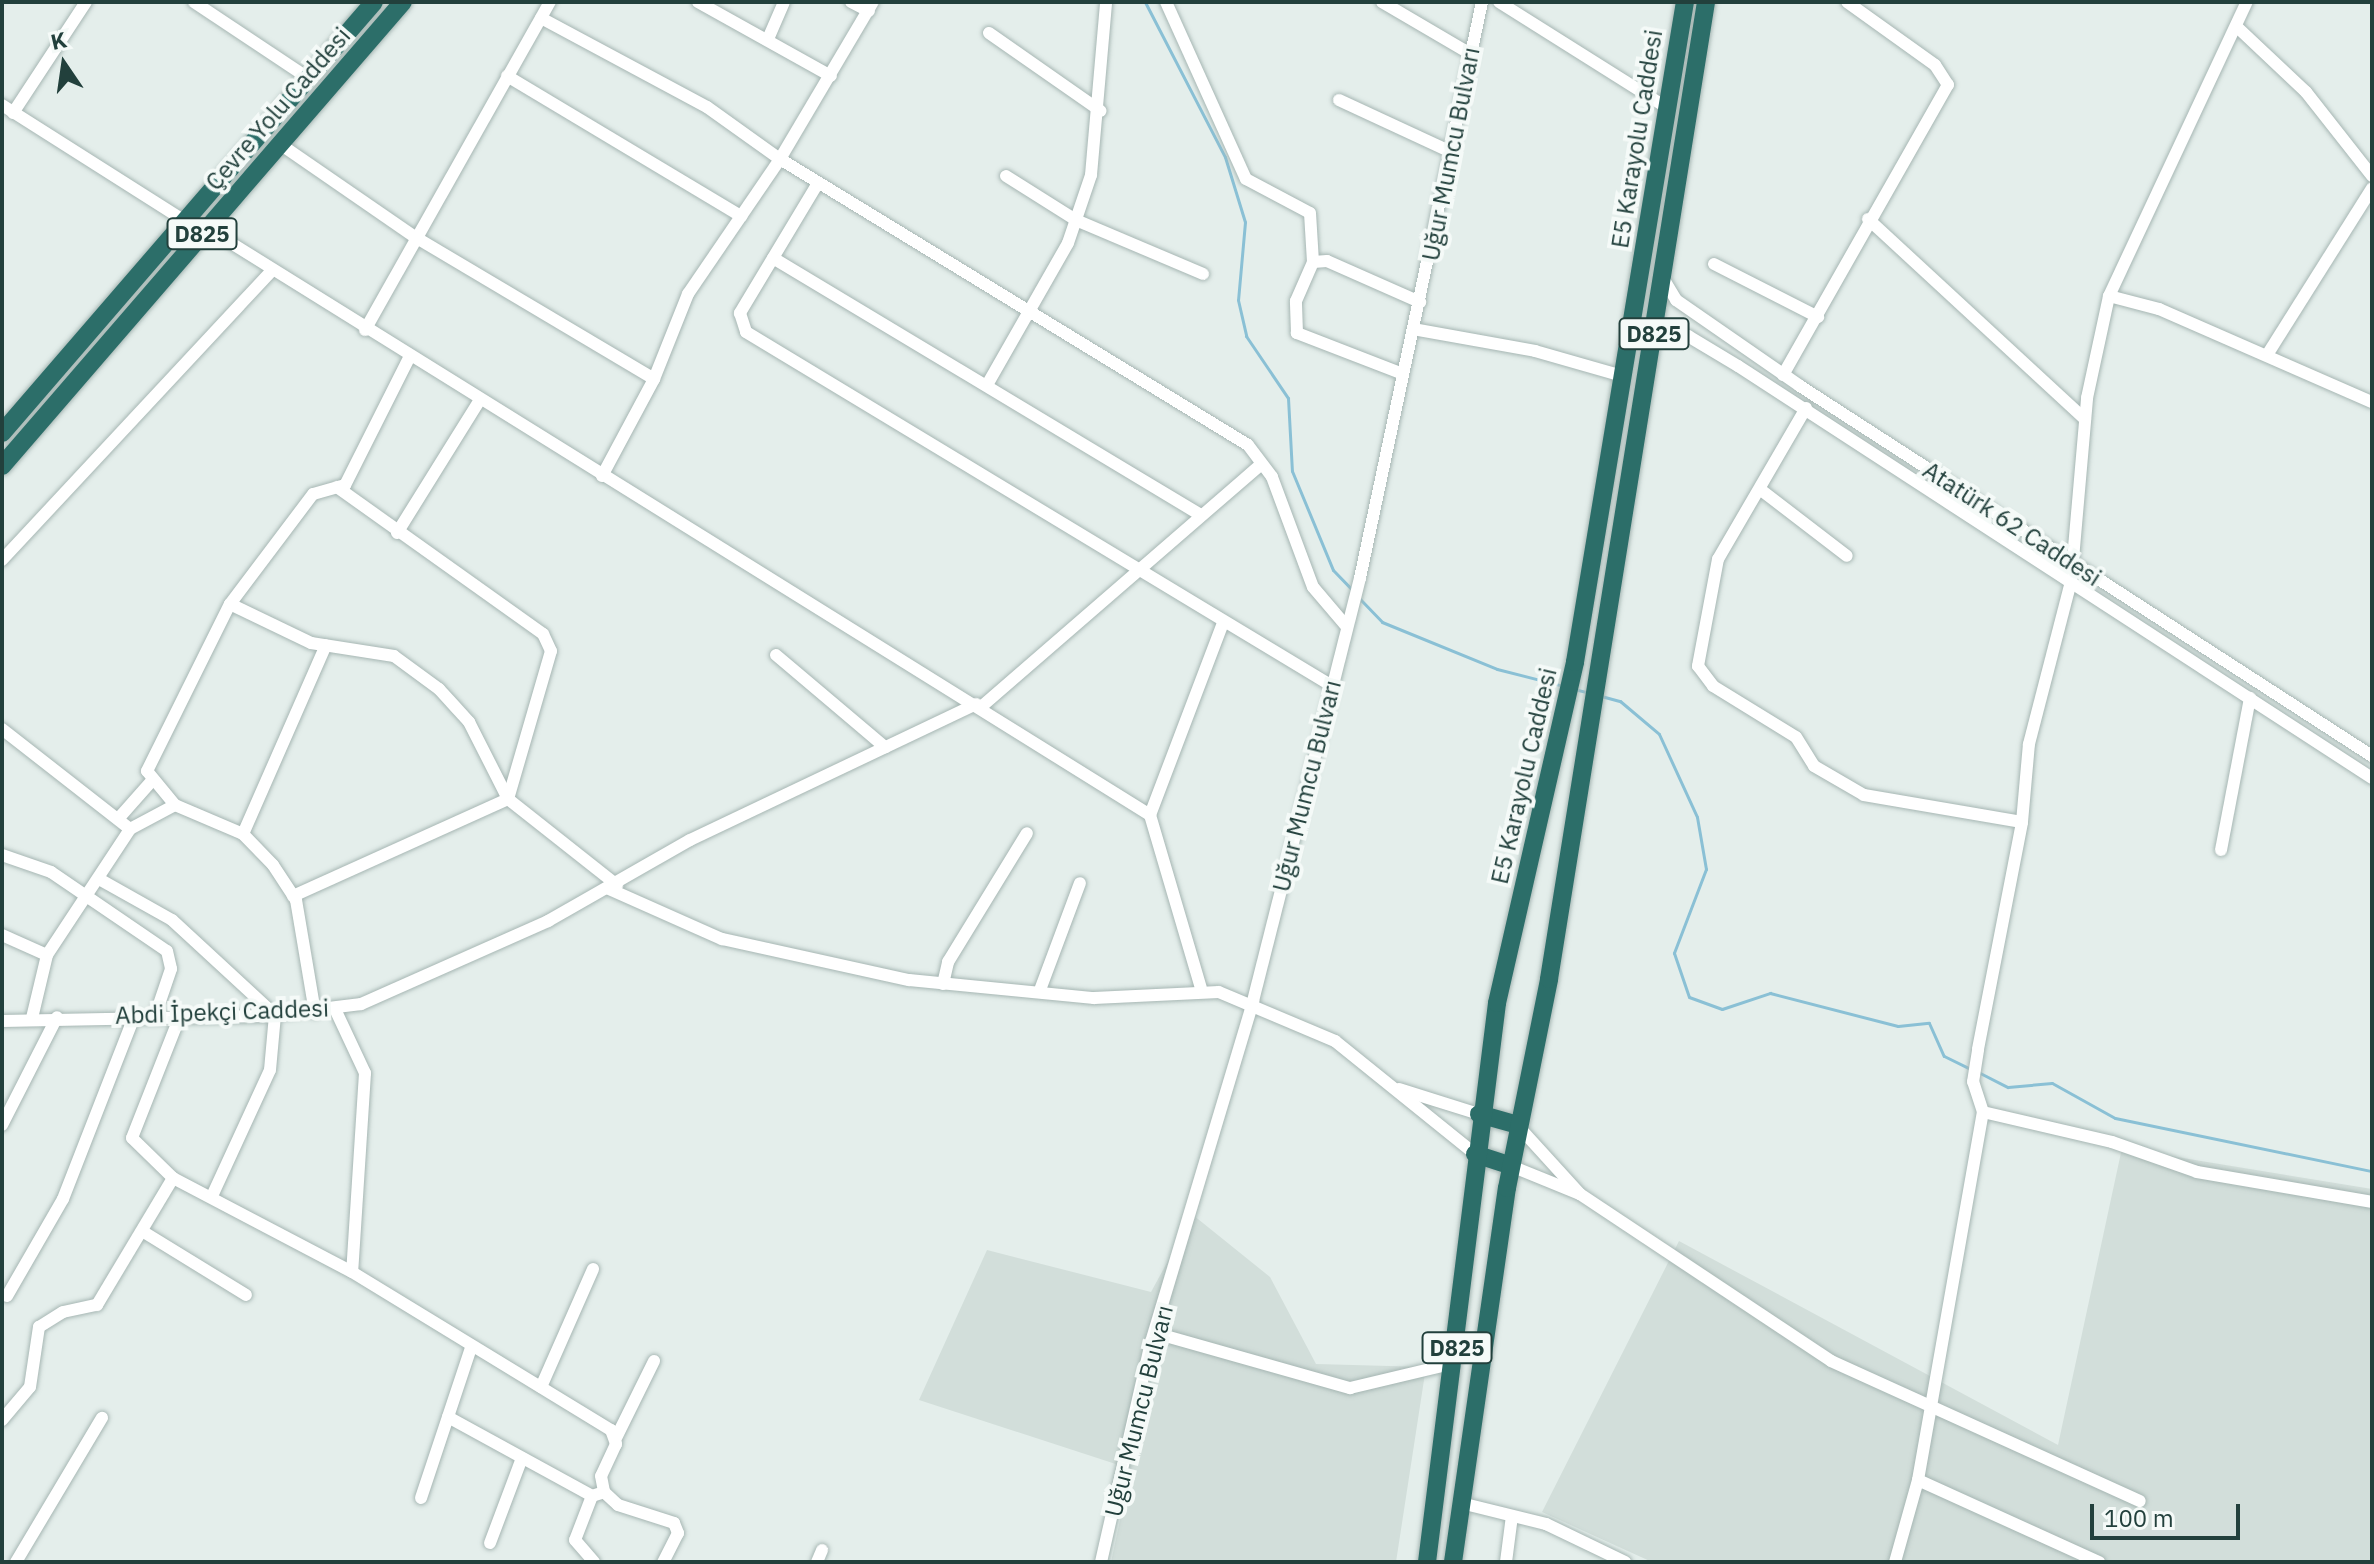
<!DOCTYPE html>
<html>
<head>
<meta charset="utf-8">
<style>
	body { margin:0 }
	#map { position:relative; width:2374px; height:1564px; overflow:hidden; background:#e4eeeb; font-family:"IBM Plex Sans",sans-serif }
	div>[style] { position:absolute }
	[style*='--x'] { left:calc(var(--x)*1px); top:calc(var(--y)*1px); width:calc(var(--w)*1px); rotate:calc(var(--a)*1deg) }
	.built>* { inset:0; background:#d2deda }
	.stream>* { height:3px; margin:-1.5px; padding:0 1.5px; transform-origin:1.5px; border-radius:1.5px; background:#8ac0d5 }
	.roads { filter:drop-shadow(0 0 2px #a6b6b3) drop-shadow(0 0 2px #a6b6b3) }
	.minor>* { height:12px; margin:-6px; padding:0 6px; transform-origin:6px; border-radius:6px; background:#fff }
	.highway>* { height:18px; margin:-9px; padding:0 9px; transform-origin:9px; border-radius:9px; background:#2c6e69 }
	span { translate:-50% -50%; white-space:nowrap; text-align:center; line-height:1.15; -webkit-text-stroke:8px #f5faf8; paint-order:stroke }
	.shield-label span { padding:2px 6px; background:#f5faf8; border:2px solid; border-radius:6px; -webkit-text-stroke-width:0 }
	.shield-label { font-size:22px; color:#22403c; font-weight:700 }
	.street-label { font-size:24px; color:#22403c }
	.frame { position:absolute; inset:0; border:4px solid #22403c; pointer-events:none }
	.north { position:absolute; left:24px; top:24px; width:80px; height:80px; -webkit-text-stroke:6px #f5faf8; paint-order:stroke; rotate:347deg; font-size:22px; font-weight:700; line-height:32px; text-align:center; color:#22403c }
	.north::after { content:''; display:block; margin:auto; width:28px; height:36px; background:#22403c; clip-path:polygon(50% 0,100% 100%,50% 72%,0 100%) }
	.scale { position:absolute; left:2090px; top:1504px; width:150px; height:36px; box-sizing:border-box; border:4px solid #22403c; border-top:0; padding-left:10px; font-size:24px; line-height:28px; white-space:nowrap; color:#22403c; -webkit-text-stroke:6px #f5faf8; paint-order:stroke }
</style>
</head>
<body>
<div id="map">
	<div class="built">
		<i style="clip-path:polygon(2122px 1148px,2372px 1189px,2372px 1562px,1652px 1562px,1542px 1512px,1679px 1241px,2058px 1445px)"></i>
		<i style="clip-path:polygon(1193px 1215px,1270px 1277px,1316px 1364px,1426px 1367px,1396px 1562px,1111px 1562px,1131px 1469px,919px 1400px,987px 1250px,1151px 1292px)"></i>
	</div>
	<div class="stream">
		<i style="--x:1145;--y:2;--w:174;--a:62.7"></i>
		<i style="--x:1225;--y:157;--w:68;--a:72.9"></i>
		<i style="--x:1245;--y:222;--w:78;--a:95.1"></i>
		<i style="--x:1238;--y:300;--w:37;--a:77"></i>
		<i style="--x:1246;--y:336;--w:75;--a:55.9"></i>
		<i style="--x:1288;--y:398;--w:73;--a:86.9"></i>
		<i style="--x:1292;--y:471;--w:107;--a:67.5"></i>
		<i style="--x:1333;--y:570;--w:28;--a:46"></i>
		<i style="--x:1360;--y:599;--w:32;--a:46"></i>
		<i style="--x:1382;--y:622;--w:124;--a:22.2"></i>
		<i style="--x:1497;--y:669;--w:68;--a:14.4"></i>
		<i style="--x:1574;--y:689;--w:16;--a:14"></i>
		<i style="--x:1601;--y:696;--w:20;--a:15"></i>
		<i style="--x:1620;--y:701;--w:51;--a:40.2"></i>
		<i style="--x:1659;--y:734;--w:91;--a:65.4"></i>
		<i style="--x:1697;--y:817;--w:53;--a:80.2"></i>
		<i style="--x:1706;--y:869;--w:90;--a:110.9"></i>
		<i style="--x:1674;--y:953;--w:46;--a:71.2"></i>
		<i style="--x:1689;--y:997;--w:35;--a:20"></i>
		<i style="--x:1722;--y:1009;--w:51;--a:-18.4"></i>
		<i style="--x:1770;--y:993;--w:132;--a:14.5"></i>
		<i style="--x:1898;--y:1026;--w:31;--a:-6"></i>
		<i style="--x:1929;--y:1023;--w:36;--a:66"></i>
		<i style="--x:1944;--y:1056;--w:32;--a:26"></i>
		<i style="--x:1980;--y:1073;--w:31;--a:27"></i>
		<i style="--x:2008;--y:1087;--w:44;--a:-5.2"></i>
		<i style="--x:2052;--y:1083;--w:72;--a:29.1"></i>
		<i style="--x:2115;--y:1118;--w:262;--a:11.7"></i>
	</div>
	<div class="roads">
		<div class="minor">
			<i style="--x:194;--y:2;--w:137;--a:33.7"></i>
			<i style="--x:698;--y:2;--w:152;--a:29.1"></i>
			<i style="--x:851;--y:2;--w:20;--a:27"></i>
			<i style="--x:1166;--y:2;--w:194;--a:65.7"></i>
			<i style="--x:1246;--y:179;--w:72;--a:28"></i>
			<i style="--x:1310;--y:213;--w:49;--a:86.5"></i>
			<i style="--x:1382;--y:2;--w:101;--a:30.4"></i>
			<i style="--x:1499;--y:2;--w:199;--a:32.2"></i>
			<i style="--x:541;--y:18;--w:188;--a:28.2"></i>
			<i style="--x:707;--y:107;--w:90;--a:35.5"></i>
			<i style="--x:780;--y:159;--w:548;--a:31.43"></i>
			<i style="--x:1248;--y:445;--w:40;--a:53"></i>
			<i style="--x:1272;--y:477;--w:117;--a:69.6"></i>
			<i style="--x:1313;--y:587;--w:52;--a:49.6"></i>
			<i style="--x:2237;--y:27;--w:95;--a:43.3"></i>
			<i style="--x:2306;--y:92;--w:107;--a:51.8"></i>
			<i style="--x:989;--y:33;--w:136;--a:34.9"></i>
			<i style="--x:768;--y:39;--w:40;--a:-66.6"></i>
			<i style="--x:507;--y:76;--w:273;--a:30.9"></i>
			<i style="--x:1339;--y:100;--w:123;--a:24.9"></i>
			<i style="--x:2;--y:105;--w:217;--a:32.4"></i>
			<i style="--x:13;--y:113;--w:133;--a:-56.7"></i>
			<i style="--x:280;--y:144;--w:164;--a:34.6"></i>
			<i style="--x:415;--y:237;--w:278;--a:30.7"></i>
			<i style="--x:1006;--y:176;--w:83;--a:32.2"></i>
			<i style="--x:1076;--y:220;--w:138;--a:23"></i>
			<i style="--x:818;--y:183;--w:152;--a:121"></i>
			<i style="--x:740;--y:313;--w:20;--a:72"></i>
			<i style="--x:746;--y:332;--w:685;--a:31.14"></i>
			<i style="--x:1868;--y:219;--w:295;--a:42.7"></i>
			<i style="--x:207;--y:228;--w:1111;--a:31.9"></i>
			<i style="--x:1150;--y:815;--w:180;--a:73.6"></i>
			<i style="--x:773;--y:258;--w:499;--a:31"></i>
			<i style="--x:1714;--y:264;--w:117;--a:27"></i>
			<i style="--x:1663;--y:278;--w:26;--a:59"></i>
			<i style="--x:1676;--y:300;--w:151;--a:34.7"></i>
			<i style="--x:1800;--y:386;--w:681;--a:32.9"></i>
			<i style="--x:2109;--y:296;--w:52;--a:14.6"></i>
			<i style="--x:2159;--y:309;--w:232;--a:23.6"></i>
			<i style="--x:1413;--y:329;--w:124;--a:10.2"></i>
			<i style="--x:1535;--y:351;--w:91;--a:16"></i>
			<i style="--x:365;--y:330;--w:377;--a:-60.6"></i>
			<i style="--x:1654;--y:330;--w:35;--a:10"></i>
			<i style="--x:1688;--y:336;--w:58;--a:31"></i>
			<i style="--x:1738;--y:366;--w:756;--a:33.02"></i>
			<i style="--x:2267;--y:355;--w:197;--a:-57.8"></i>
			<i style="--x:409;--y:358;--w:142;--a:116.7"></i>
			<i style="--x:345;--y:485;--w:33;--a:164"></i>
			<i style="--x:313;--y:494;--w:138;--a:127"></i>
			<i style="--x:230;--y:604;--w:90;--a:25.7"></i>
			<i style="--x:311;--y:643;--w:84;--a:8.9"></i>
			<i style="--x:394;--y:656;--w:56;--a:36.3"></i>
			<i style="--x:439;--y:689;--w:45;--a:47.7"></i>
			<i style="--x:469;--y:722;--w:86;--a:63.1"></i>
			<i style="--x:508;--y:799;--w:139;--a:38.3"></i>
			<i style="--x:1403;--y:374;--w:114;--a:-158.9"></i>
			<i style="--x:1297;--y:333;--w:32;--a:-92"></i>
			<i style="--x:1296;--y:301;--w:43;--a:-66.4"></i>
			<i style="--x:1313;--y:262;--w:14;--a:-4"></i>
			<i style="--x:1327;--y:261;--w:102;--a:23.8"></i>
			<i style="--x:1783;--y:375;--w:334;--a:-60.4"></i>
			<i style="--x:1948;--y:85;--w:24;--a:-123"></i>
			<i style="--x:1935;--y:65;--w:108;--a:-144.4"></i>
			<i style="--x:987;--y:385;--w:163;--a:-60.3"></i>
			<i style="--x:1068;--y:243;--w:72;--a:-71.3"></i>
			<i style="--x:1091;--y:175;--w:174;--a:-85"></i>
			<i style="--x:1806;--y:408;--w:175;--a:120.2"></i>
			<i style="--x:1718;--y:559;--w:109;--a:100.6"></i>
			<i style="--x:1698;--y:666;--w:25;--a:53"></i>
			<i style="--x:1713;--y:686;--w:97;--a:31.6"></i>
			<i style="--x:1796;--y:737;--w:34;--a:58"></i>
			<i style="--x:1814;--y:766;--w:58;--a:30.1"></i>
			<i style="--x:1864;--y:795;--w:160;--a:9.7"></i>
			<i style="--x:602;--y:476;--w:110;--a:-61.8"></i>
			<i style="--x:654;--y:379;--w:92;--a:-68.2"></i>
			<i style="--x:688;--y:294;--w:163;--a:-55.7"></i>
			<i style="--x:780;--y:159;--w:182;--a:-59.4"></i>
			<i style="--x:1761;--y:490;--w:108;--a:37.5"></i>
			<i style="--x:397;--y:533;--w:153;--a:-58.1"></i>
			<i style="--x:2;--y:560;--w:396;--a:-47"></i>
			<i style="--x:776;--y:655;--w:143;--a:40.2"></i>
			<i style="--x:981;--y:707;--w:369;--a:-40.9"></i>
			<i style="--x:2;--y:729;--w:162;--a:38"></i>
			<i style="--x:175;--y:805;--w:44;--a:-129.5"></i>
			<i style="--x:147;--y:771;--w:186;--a:-63.6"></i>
			<i style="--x:1150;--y:815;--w:205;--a:-69.2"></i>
			<i style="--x:118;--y:819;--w:48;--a:-48.4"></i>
			<i style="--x:243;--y:834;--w:206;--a:-66.3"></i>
			<i style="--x:2221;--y:850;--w:155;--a:-79.2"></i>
			<i style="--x:2;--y:855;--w:52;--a:19.1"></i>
			<i style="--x:51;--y:872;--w:140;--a:34.3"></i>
			<i style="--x:167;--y:951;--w:18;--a:77"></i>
			<i style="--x:171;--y:969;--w:50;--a:108.8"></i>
			<i style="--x:99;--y:879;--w:84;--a:29.3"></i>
			<i style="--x:172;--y:920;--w:140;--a:42.7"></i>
			<i style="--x:275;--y:1015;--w:55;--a:95.2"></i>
			<i style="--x:270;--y:1070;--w:136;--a:114.7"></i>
			<i style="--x:609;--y:889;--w:124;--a:23.9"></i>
			<i style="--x:722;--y:939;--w:191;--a:12.4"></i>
			<i style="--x:909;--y:980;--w:186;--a:5.6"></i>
			<i style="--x:1094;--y:998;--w:125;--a:-2.7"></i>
			<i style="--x:1219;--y:992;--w:126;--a:22.9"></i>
			<i style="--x:1335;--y:1041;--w:180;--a:38.9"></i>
			<i style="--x:293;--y:896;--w:236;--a:-24.3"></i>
			<i style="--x:508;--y:799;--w:154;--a:-73.8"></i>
			<i style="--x:551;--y:651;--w:19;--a:-115"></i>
			<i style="--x:543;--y:634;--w:253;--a:-144.5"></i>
			<i style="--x:2;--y:935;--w:49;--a:24"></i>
			<i style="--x:943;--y:984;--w:23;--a:-77"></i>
			<i style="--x:948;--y:962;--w:151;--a:-58.5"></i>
			<i style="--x:1040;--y:990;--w:114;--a:-69.5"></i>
			<i style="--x:335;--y:1009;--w:71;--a:64.9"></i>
			<i style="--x:365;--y:1073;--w:199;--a:93.7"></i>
			<i style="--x:352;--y:1272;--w:303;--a:31.4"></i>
			<i style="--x:611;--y:1430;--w:15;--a:70"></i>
			<i style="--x:616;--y:1444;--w:35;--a:115"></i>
			<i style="--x:601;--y:1476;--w:16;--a:79"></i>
			<i style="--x:604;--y:1492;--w:19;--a:43"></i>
			<i style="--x:618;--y:1505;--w:59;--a:17.8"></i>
			<i style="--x:674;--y:1523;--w:11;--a:68"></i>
			<i style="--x:678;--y:1533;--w:33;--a:117"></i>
			<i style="--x:180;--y:1016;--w:131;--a:111.5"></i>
			<i style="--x:132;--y:1138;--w:57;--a:44.3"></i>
			<i style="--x:173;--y:1178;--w:202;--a:27.7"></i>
			<i style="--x:32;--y:1018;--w:65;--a:-76.6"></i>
			<i style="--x:47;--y:955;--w:151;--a:-56.6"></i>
			<i style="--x:130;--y:829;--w:51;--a:-28.1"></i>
			<i style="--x:175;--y:805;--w:74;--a:23.1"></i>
			<i style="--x:243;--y:834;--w:43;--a:45.9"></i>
			<i style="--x:273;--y:865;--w:42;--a:56.7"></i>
			<i style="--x:296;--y:900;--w:114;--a:80.4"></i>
			<i style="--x:2;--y:1021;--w:261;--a:-1.1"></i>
			<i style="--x:263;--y:1016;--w:99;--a:-7"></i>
			<i style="--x:361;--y:1004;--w:205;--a:-23.9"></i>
			<i style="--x:548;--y:921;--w:163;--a:-29.7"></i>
			<i style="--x:690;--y:840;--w:317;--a:-25.4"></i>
			<i style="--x:1399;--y:1089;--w:84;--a:17.4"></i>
			<i style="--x:1983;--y:1112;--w:132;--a:13.1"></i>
			<i style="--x:2112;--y:1142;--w:90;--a:19.4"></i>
			<i style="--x:2197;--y:1172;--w:178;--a:9.7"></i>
			<i style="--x:2;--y:1125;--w:121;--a:-63"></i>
			<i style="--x:1519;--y:1127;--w:91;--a:47.7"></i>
			<i style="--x:1511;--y:1166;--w:74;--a:22.1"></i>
			<i style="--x:1580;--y:1194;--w:301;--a:33.6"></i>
			<i style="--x:1831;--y:1361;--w:339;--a:24.4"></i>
			<i style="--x:142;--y:1231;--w:122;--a:31.6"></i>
			<i style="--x:7;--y:1296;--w:112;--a:-60"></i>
			<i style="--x:63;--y:1199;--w:195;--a:-68.7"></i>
			<i style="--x:1155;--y:1333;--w:203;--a:15.8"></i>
			<i style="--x:1350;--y:1388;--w:108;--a:-13.4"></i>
			<i style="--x:541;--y:1387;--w:129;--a:-66.2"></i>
			<i style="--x:448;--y:1417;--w:164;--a:28.7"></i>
			<i style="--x:592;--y:1496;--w:13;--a:-18"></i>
			<i style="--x:2;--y:1420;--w:43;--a:-49.7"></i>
			<i style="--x:30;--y:1387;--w:61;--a:-81.5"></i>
			<i style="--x:39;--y:1327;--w:28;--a:-32"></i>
			<i style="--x:63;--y:1312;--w:35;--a:-12"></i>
			<i style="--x:97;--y:1305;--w:148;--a:-59.1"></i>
			<i style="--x:616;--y:1438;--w:86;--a:-63.7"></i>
			<i style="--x:1918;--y:1480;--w:199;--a:24.4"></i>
			<i style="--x:592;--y:1496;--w:47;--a:111.1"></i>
			<i style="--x:575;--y:1540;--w:29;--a:49"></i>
			<i style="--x:421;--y:1498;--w:158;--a:-71.6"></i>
			<i style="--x:1461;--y:1503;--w:88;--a:13.9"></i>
			<i style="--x:1546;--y:1524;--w:88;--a:25.7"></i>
			<i style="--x:490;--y:1543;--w:91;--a:-69.4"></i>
			<i style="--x:16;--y:1562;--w:168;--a:-59.2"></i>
			<i style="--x:817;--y:1562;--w:13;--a:-67"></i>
			<i style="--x:1101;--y:1562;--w:226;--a:-77.2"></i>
			<i style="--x:1151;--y:1342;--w:356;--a:-73.3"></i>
			<i style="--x:1253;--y:1001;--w:436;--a:-75.8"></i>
			<i style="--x:1360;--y:578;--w:589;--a:-78.04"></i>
			<i style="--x:1506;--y:1562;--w:46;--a:-82.6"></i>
			<i style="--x:1895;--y:1562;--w:85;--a:-74.3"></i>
			<i style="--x:1918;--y:1480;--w:374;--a:-80"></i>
			<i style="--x:1983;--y:1112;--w:32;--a:-108"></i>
			<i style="--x:1973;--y:1082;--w:33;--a:-81"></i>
			<i style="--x:1978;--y:1049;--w:231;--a:-79"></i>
			<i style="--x:2022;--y:822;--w:78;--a:-84.9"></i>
			<i style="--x:2029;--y:744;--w:167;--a:-75.5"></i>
			<i style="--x:2071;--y:582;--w:185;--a:-85"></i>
			<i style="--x:2087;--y:398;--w:104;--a:-77.8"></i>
			<i style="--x:2109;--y:296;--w:325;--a:-64.9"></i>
		</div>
		<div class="highway">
			<i style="--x:2;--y:433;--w:569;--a:-49.2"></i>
			<i style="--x:2;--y:466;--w:613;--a:-49.17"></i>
			<i style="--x:1479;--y:1114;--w:41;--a:15.8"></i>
			<i style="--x:1475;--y:1154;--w:38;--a:18"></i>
			<i style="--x:1427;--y:1562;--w:563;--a:-82.86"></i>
			<i style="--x:1497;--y:1003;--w:350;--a:-77.1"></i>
			<i style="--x:1575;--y:662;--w:669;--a:-80.54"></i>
			<i style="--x:1453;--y:1562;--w:378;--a:-81.8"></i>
			<i style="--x:1507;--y:1188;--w:213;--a:-78.6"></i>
			<i style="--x:1549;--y:979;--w:990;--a:-80.87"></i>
		</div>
	</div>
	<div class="shield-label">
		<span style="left:202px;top:234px">D825</span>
		<span style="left:1654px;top:334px">D825</span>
		<span style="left:1457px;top:1348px">D825</span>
	</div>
	<div class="street-label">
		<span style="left:278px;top:109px;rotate:-49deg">Çevre Yolu Caddesi</span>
		<span style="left:1637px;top:139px;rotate:-81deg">E5 Karayolu Caddesi</span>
		<span style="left:1451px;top:154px;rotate:-79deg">Uğur Mumcu Bulvarı</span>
		<span style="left:2012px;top:524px;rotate:33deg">Atatürk 62 Caddesi</span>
		<span style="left:1524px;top:776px;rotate:-77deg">E5 Karayolu Caddesi</span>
		<span style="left:1307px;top:786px;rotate:-76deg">Uğur Mumcu Bulvarı</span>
		<span style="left:222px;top:1012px;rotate:-2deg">Abdi İpekçi Caddesi</span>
		<span style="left:1139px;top:1411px;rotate:-76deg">Uğur Mumcu Bulvarı</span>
	</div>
	<div class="frame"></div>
	<div class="north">K</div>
	<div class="scale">100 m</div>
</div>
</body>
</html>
